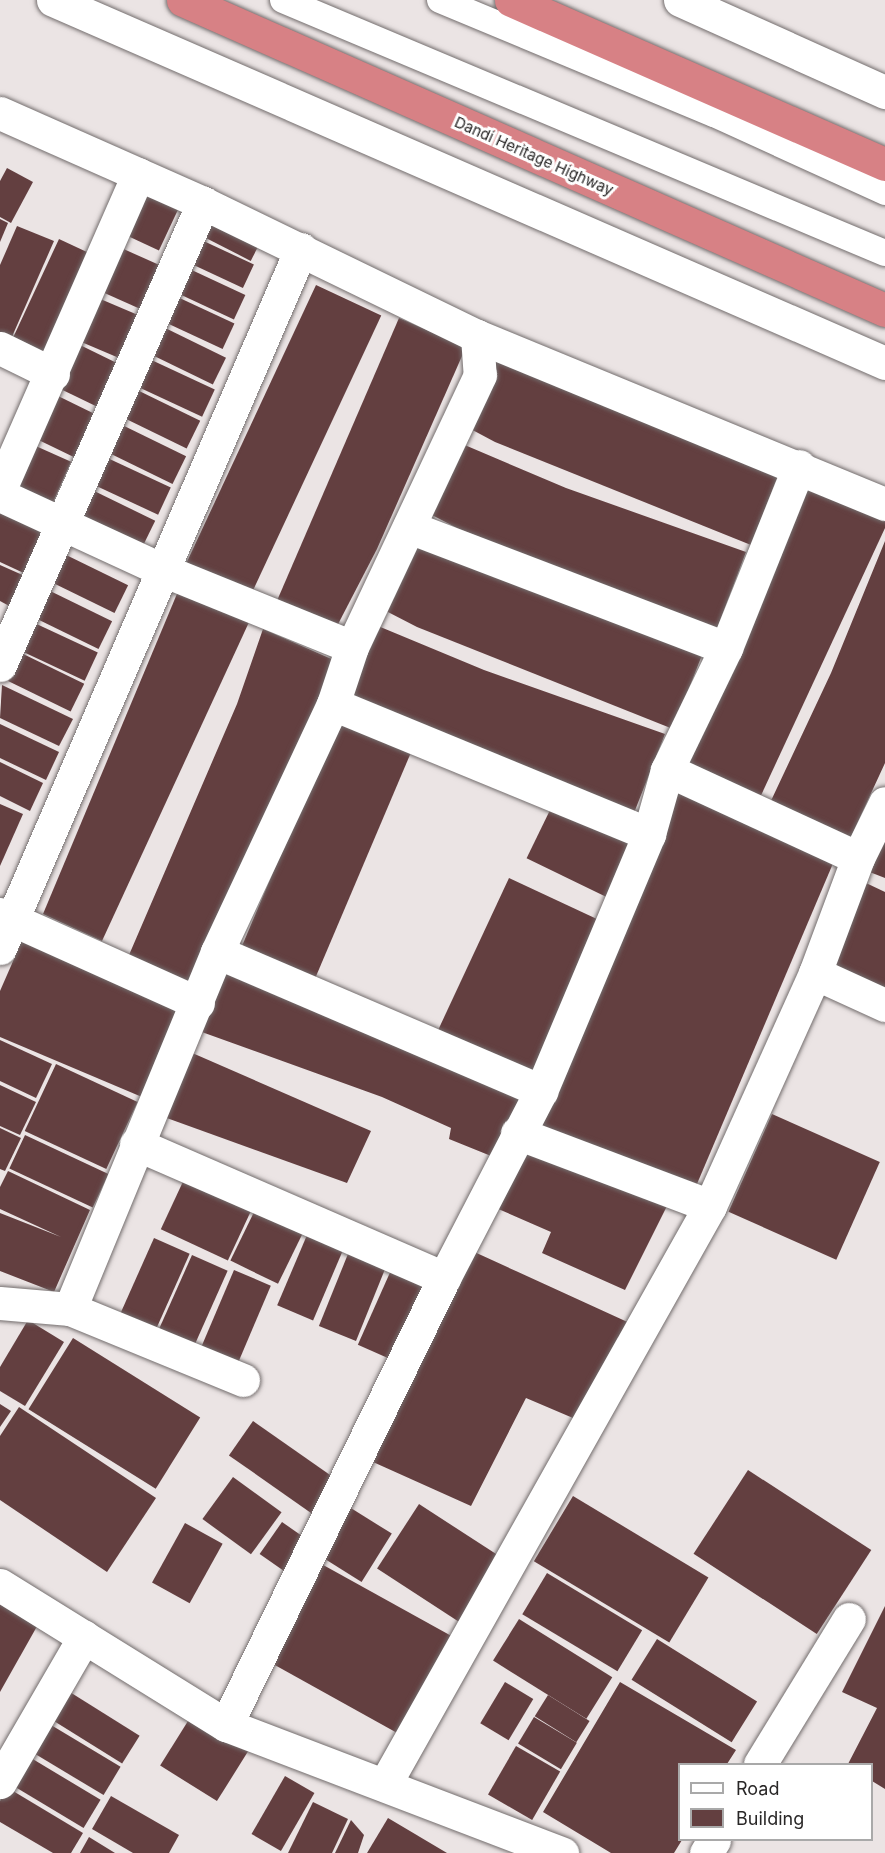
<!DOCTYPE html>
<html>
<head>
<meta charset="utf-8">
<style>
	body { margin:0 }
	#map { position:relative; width:885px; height:1853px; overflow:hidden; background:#ebe4e4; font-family:Inter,sans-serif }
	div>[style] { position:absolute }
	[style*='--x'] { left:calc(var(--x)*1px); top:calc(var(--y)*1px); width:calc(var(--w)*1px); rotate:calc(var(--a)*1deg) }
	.building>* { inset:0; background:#633f40; transform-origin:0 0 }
	.roads { filter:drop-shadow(0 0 2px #736d6d) drop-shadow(0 0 2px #736d6d) }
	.lane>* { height:26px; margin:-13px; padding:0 13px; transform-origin:13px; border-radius:13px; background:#fff }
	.street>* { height:33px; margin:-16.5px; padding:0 16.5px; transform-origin:16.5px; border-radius:16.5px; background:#fff }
	.secondary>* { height:33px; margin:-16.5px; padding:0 16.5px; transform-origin:16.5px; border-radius:16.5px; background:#fff }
	.highway>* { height:33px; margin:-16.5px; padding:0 16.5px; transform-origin:16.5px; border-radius:16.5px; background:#d78185 }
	span { translate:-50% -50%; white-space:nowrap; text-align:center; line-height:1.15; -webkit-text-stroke:6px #fff; paint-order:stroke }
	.street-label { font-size:15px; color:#292727 }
	.legend { position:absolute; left:678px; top:1763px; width:195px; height:78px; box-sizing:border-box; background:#fff; border:2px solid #a9a9a9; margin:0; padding:8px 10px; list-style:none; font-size:18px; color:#292727 }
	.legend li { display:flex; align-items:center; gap:12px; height:30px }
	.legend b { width:30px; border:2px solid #a9a9a9 }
</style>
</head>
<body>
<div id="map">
	<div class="building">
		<i style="clip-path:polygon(7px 168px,33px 182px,11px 223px,0 217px,0 181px)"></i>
		<i style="left:138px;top:189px;width:45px;height:47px;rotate:25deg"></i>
		<i style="left:206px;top:210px;width:63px;height:25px;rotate:27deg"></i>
		<i style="clip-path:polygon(0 219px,8px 223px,0 242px)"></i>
		<i style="clip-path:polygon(17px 226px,54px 241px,11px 339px,0 334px,0 265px)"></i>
		<i style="left:195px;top:237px;width:65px;height:26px;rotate:25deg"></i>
		<i style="left:59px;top:239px;width:41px;height:108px;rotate:25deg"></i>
		<i style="left:119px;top:247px;width:46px;height:48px;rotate:24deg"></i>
		<i style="left:181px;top:265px;width:71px;height:27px;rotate:25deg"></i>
		<i style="left:316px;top:285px;width:72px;height:312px;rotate:25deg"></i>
		<i style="left:171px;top:294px;width:70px;height:28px;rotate:25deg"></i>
		<i style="left:98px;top:298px;width:46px;height:47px;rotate:23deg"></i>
		<i style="clip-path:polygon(399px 318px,466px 347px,377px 549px,335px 630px,276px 603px)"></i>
		<i style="left:155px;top:323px;width:79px;height:30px;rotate:26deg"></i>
		<i style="left:80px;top:345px;width:46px;height:48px;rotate:26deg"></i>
		<i style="left:145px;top:357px;width:77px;height:30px;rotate:25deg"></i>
		<i style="clip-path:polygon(495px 357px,782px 465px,751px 545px,495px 442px,465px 426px)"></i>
		<i style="left:131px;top:387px;width:77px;height:31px;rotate:26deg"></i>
		<i style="left:56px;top:395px;width:46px;height:48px;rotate:26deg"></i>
		<i style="left:116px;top:422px;width:78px;height:31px;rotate:26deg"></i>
		<i style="left:29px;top:443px;width:46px;height:47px;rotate:24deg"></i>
		<i style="clip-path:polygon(460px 443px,566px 488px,746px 552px,716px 631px,459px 529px,428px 513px)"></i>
		<i style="left:101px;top:455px;width:77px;height:30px;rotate:25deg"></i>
		<i style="clip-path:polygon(805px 477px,885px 511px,885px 528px,757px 804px,678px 768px)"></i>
		<i style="left:86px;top:487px;width:77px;height:31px;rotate:26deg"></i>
		<i style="clip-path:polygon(0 512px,48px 533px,28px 575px,0 562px)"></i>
		<i style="clip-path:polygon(885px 541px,885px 763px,849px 841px,769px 805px,831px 673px)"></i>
		<i style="clip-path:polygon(417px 542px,704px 650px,673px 729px,417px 627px,386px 611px)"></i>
		<i style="left:58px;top:551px;width:78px;height:31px;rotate:26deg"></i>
		<i style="clip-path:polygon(0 565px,27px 577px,13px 608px,0 601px)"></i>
		<i style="left:42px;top:587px;width:78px;height:31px;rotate:26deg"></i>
		<i style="clip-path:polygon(179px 589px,250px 620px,102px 941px,43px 914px)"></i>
		<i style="left:28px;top:620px;width:77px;height:31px;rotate:25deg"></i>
		<i style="clip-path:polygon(378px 626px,484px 670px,665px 734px,634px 813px,347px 695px)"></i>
		<i style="clip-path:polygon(263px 629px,336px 661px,189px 983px,129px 955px,237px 704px)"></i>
		<i style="left:15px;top:650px;width:77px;height:31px;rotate:26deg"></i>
		<i style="clip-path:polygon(2px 685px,73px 719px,59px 746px,0 718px)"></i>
		<i style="left:337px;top:722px;width:80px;height:253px;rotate:23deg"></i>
		<i style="clip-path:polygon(0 724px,59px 752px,46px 780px,0 758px)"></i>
		<i style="clip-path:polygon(0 762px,43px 783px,30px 811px,0 796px)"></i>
		<i style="left:678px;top:791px;width:171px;height:363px;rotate:23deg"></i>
		<i style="clip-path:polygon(0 804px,23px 814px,0 866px)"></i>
		<i style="left:552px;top:806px;width:90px;height:58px;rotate:26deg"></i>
		<i style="clip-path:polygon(885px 832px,885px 878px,867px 871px)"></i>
		<i style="left:509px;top:878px;width:107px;height:169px;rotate:25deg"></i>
		<i style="clip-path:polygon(866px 883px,885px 892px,885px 990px,828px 964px)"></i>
		<i style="clip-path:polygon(24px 936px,182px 1006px,142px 1097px,0 1037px,0 991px)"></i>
		<i style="clip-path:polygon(225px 966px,522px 1095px,496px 1158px,449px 1139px,451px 1128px,382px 1097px,199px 1031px)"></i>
		<i style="clip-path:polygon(0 1040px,52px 1064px,36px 1098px,0 1081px)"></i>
		<i style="clip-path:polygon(190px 1052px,371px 1131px,347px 1183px,164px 1117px)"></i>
		<i style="left:56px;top:1064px;width:90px;height:74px;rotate:25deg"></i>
		<i style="clip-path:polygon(0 1085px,36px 1102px,20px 1135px,0 1126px)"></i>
		<i style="left:772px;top:1114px;width:118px;height:107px;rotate:24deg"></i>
		<i style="clip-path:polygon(0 1128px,21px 1138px,5px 1171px,0 1169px)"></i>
		<i style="left:25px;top:1135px;width:92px;height:37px;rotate:25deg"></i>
		<i style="clip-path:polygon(523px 1147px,667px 1206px,625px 1290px,542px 1253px,551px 1232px,496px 1208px)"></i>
		<i style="clip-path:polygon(8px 1171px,90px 1210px,54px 1292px,0 1271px,0 1213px,61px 1237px,0 1209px,0 1187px)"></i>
		<i style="left:187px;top:1173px;width:74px;height:62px;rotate:25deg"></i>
		<i style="left:258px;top:1204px;width:53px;height:63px;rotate:26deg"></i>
		<i style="left:310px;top:1228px;width:39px;height:84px;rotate:23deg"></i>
		<i style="left:154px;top:1238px;width:39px;height:84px;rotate:24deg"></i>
		<i style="left:350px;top:1249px;width:40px;height:83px;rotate:22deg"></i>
		<i style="clip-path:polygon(470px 1250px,634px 1325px,580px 1421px,526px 1398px,471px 1506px,373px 1462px)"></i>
		<i style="left:192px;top:1255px;width:39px;height:84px;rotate:24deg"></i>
		<i style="left:392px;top:1268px;width:39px;height:84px;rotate:24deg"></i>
		<i style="left:234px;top:1270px;width:40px;height:84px;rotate:23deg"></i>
		<i style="clip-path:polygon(28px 1320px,64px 1342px,25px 1406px,0 1391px,0 1367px)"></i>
		<i style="left:73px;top:1338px;width:150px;height:84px;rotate:32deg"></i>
		<i style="clip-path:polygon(0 1404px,11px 1411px,0 1427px)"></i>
		<i style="clip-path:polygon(19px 1407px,156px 1498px,107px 1572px,0 1500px,0 1436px)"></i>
		<i style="left:253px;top:1421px;width:105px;height:42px;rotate:35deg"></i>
		<i style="left:748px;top:1470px;width:147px;height:100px;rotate:33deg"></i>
		<i style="left:233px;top:1477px;width:60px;height:52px;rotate:36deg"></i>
		<i style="left:573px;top:1496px;width:158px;height:76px;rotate:31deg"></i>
		<i style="left:419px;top:1504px;width:103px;height:77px;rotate:33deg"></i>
		<i style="left:346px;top:1505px;width:54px;height:57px;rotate:32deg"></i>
		<i style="left:282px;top:1522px;width:35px;height:39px;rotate:35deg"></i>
		<i style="left:185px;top:1523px;width:43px;height:68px;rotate:29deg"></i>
		<i style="left:316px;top:1561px;width:159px;height:111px;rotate:29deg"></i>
		<i style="left:547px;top:1573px;width:111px;height:48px;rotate:31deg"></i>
		<i style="clip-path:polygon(0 1599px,40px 1621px,0 1692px)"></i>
		<i style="clip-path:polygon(885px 1606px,885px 1789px,872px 1781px,872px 1764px,848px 1764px,877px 1708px,842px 1692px)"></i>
		<i style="left:519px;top:1619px;width:110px;height:49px;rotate:32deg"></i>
		<i style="left:657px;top:1639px;width:118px;height:48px;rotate:32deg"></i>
		<i style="left:505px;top:1682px;width:33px;height:48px;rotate:31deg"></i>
		<i style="clip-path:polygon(620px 1682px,736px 1750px,727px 1764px,680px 1764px,682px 1840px,674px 1853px,611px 1853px,543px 1812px)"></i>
		<i style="left:65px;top:1689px;width:88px;height:33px;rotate:32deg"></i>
		<i style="left:548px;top:1695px;width:49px;height:25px;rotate:32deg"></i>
		<i style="left:193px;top:1713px;width:67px;height:62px;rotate:32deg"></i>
		<i style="left:534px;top:1717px;width:50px;height:31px;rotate:31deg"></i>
		<i style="left:46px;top:1722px;width:87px;height:33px;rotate:31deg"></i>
		<i style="left:516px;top:1746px;width:51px;height:56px;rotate:30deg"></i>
		<i style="left:26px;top:1755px;width:87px;height:33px;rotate:31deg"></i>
		<i style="left:285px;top:1776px;width:34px;height:67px;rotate:30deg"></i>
		<i style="clip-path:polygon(8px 1788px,83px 1833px,71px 1853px,53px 1853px,0 1822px,0 1801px)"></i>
		<i style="clip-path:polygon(111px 1796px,179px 1835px,169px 1853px,133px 1853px,92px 1829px)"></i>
		<i style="clip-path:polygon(313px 1802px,348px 1819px,332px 1853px,288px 1853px)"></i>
		<i style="clip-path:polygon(388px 1818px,447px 1853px,367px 1853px)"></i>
		<i style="clip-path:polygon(351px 1820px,364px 1835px,358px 1853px,335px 1853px)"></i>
		<i style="clip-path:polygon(89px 1837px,115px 1853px,80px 1853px)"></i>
	</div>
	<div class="roads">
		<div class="lane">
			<i style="--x:283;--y:0;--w:653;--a:22.8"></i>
			<i style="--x:440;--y:0;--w:297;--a:22.6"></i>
			<i style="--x:714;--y:114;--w:188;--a:24.5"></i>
		</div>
		<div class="street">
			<i style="--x:0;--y:113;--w:222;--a:23.9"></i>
			<i style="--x:203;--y:203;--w:305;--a:25.9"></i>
			<i style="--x:477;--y:336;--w:39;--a:86"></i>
			<i style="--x:480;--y:375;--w:301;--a:115.2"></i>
			<i style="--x:352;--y:647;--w:60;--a:108.4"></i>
			<i style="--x:333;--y:704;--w:274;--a:115.1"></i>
			<i style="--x:217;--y:952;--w:386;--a:112.4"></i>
			<i style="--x:477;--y:336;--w:441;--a:22.4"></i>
			<i style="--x:0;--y:348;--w:59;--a:26.1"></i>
			<i style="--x:0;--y:489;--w:344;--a:-66.3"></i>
			<i style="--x:0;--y:495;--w:176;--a:24.8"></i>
			<i style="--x:160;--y:569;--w:207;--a:22.1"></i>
			<i style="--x:409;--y:527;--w:339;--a:20.9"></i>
			<i style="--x:0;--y:665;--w:505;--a:-66.28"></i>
			<i style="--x:333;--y:704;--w:342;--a:22.4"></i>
			<i style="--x:667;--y:770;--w:210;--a:24.7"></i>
			<i style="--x:0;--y:914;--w:217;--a:24.2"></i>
			<i style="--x:0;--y:948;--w:761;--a:-66.7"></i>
			<i style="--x:217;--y:952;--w:353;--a:23.2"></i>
			<i style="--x:815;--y:973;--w:77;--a:24.6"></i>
			<i style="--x:517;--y:1133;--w:206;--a:20.7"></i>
			<i style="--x:136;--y:1144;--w:336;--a:23.5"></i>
			<i style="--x:0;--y:1303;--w:70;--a:4.9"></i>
			<i style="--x:70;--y:1309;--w:187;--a:22.3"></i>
			<i style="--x:0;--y:1585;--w:266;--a:31.8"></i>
			<i style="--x:226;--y:1725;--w:360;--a:20.9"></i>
			<i style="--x:226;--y:1725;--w:497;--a:-64"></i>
			<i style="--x:444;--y:1278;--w:211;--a:-62.6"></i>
			<i style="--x:541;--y:1091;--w:279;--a:-67.2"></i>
			<i style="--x:649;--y:834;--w:66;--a:-74.3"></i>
			<i style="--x:667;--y:770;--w:136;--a:-64.2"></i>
			<i style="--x:726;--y:648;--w:196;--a:-68.1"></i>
			<i style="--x:760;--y:1764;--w:170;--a:-58.5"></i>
			<i style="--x:0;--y:1782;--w:168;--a:-59.9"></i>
			<i style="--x:385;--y:1784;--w:663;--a:-60.65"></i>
			<i style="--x:710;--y:1206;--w:256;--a:-65.7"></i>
			<i style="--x:815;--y:973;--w:123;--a:-69.5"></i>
			<i style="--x:858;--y:858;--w:61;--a:-63.9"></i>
			<i style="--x:706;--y:1853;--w:15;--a:-58"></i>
		</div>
		<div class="secondary">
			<i style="--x:53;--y:0;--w:908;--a:23.57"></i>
			<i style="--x:680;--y:0;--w:225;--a:24.2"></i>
		</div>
		<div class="highway">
			<i style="--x:183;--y:0;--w:767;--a:23.83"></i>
			<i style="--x:511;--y:0;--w:408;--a:23.7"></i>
		</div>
	</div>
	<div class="street-label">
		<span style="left:534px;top:156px;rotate:24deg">Dandi Heritage Highway</span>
	</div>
	<ul class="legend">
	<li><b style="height:8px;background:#fff"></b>Road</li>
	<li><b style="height:16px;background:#633f40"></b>Building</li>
	</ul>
</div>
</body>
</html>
